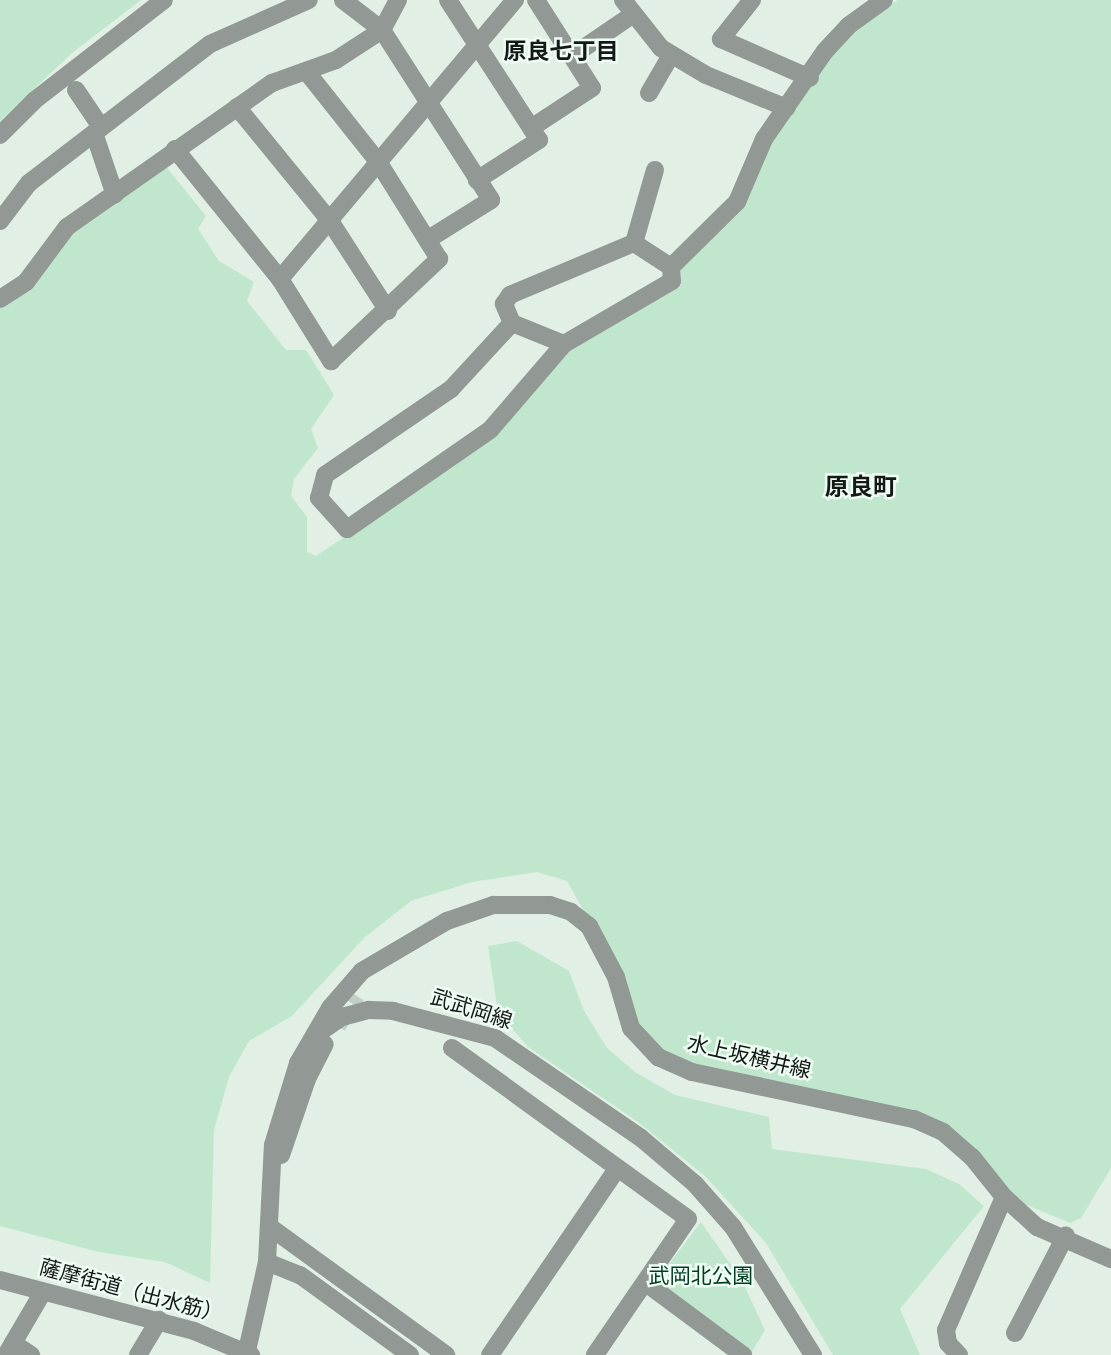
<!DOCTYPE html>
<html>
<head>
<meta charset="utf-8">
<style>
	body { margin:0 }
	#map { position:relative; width:1111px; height:1355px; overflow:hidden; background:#e1efe5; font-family:"Sofia Sans Condensed","Noto Sans JP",sans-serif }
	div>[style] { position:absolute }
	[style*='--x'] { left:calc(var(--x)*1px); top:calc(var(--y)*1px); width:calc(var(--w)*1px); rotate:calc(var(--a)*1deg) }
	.green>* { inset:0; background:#c0e7cd }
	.minor-tunnel>* { height:18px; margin-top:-9px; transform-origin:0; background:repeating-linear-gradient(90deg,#c2cfc6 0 18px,transparent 0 27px) }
	.minor>* { height:18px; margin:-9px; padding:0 9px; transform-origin:9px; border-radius:9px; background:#929894 }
	.minor-bridge>* { height:18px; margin:-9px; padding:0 9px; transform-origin:9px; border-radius:9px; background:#929894 }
	span { translate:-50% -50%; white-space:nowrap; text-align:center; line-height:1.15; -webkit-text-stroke:5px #eefcf3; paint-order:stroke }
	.street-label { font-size:21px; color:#141916 }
	.park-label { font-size:21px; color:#013c21 }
	.neighbourhood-label { font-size:23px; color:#141916; font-weight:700 }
	.quarter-label { font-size:24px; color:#141916; font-weight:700 }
</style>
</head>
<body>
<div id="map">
	<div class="green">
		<i style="clip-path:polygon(0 0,141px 0,72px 53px,0 121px)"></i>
		<i style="clip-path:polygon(898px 0,1111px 0,1111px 1168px,1081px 1218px,1070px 1223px,1010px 1198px,933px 1123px,709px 1079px,643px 1046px,588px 919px,567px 881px,537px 872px,472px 882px,411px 901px,364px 938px,292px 1016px,249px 1041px,229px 1077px,214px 1130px,210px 1283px,165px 1262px,99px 1252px,0 1226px,0 303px,69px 231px,164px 164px,206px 216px,198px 229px,219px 261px,254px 282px,247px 301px,286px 350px,306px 350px,334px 395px,311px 429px,318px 448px,294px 479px,291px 496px,307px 517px,307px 552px,316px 556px,409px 494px,568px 348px,681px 285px,681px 268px,742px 209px,776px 135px,836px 50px,854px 28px)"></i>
		<i style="clip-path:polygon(517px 941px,569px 971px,584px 1011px,607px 1048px,635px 1072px,675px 1095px,769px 1117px,772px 1149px,926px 1169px,959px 1184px,984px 1206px,900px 1309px,920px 1355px,833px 1355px,766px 1243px,705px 1176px,638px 1122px,528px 1047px,498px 1012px,488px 946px)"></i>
		<i style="clip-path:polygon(701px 1222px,742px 1281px,765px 1330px,750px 1355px,656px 1281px)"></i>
	</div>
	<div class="minor-tunnel">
		<i style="--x:337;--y:1026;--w:36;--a:-58"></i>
	</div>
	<div class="minor">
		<i style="--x:343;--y:0;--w:49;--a:37.6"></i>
		<i style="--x:382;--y:30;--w:202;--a:57.3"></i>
		<i style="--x:491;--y:200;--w:75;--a:148"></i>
		<i style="--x:448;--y:0;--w:167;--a:57"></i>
		<i style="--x:539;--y:140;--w:74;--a:147.2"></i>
		<i style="--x:623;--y:0;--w:61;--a:51.6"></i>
		<i style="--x:661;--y:48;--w:52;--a:31"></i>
		<i style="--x:706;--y:75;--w:87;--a:22.2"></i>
		<i style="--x:752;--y:0;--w:50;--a:128.5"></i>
		<i style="--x:721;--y:39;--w:97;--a:23.7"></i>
		<i style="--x:572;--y:56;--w:73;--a:-34.3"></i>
		<i style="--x:76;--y:90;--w:45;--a:56"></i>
		<i style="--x:649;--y:93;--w:44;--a:-59.9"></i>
		<i style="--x:237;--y:107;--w:147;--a:50.8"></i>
		<i style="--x:330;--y:221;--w:107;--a:57.2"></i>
		<i style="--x:531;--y:128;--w:73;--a:-33.3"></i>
		<i style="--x:592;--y:88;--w:104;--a:-122.5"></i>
		<i style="--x:94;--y:133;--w:65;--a:71.3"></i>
		<i style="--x:0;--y:135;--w:49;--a:-45"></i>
		<i style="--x:35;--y:100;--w:163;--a:-37.8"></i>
		<i style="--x:175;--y:149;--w:167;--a:51.1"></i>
		<i style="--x:280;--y:279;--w:97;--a:58.1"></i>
		<i style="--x:331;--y:361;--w:149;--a:-43.4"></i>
		<i style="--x:439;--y:259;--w:113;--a:-122"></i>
		<i style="--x:379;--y:163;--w:117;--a:-128.4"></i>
		<i style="--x:0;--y:221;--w:48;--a:-52.7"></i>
		<i style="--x:29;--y:183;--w:228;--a:-37.5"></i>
		<i style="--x:210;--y:44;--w:108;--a:-24"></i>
		<i style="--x:634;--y:243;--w:44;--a:33"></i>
		<i style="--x:671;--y:267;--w:14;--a:86"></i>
		<i style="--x:672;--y:281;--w:125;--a:149.7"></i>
		<i style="--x:564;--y:344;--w:113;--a:130.7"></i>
		<i style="--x:490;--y:430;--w:174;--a:145.3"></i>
		<i style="--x:347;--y:529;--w:42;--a:-132.1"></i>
		<i style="--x:319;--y:498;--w:24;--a:-75"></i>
		<i style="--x:325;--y:475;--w:153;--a:-34.3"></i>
		<i style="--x:451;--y:389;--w:90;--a:-47.3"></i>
		<i style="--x:512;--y:323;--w:21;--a:-113"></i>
		<i style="--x:504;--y:304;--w:11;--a:-56"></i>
		<i style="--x:510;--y:295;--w:134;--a:-22.8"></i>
		<i style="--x:634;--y:243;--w:76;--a:-74"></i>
		<i style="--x:671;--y:267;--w:93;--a:-44.6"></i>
		<i style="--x:737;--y:202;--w:69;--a:-66.8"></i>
		<i style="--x:764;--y:139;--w:107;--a:-55.3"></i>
		<i style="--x:825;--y:51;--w:34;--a:-47"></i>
		<i style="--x:848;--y:26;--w:44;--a:-35.8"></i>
		<i style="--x:280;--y:279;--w:365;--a:-49.9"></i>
		<i style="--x:0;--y:299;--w:31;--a:-33"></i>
		<i style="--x:26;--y:282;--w:69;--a:-53.3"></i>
		<i style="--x:67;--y:227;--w:251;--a:-35.1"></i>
		<i style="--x:272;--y:83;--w:68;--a:-19.8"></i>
		<i style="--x:336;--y:60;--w:55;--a:-33.1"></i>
		<i style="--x:382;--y:30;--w:34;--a:-62"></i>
		<i style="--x:512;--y:323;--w:56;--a:22"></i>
		<i style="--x:393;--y:1011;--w:106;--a:14.8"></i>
		<i style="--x:495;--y:1038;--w:177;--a:34.4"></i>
		<i style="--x:641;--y:1138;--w:71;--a:40.4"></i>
		<i style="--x:695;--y:1184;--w:57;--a:48.5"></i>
		<i style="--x:733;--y:1227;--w:151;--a:58"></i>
		<i style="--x:452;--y:1048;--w:291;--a:35.9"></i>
		<i style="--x:688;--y:1219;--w:165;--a:124.4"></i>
		<i style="--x:281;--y:1155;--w:80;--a:-71.1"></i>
		<i style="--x:307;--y:1079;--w:39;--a:-63"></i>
		<i style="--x:270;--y:1227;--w:218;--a:36"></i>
		<i style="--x:267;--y:1262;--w:35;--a:22"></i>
		<i style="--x:300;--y:1275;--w:136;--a:36"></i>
		<i style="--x:0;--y:1280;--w:201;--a:14.7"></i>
		<i style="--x:194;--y:1331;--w:62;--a:22.8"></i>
		<i style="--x:646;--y:1283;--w:121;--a:36.6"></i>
		<i style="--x:1015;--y:1333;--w:110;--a:-62.5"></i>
		<i style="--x:13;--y:1343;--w:22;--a:34"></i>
		<i style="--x:6;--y:1355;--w:73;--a:-59.6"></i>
		<i style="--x:138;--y:1355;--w:41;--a:-59"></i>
		<i style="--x:246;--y:1355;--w:95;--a:-77.3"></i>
		<i style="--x:267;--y:1262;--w:117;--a:-87.1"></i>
		<i style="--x:273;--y:1145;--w:86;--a:-73"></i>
		<i style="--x:298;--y:1063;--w:64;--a:-59.8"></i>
		<i style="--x:330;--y:1008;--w:49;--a:-49.1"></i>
		<i style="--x:362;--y:971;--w:99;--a:-30.5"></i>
		<i style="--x:447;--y:921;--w:49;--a:-19.2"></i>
		<i style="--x:493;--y:905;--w:57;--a:0"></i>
		<i style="--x:550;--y:905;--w:22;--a:18"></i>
		<i style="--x:571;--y:912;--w:23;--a:38"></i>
		<i style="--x:589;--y:926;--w:58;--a:62.1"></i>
		<i style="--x:616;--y:977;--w:53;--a:73.6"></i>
		<i style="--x:631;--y:1028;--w:40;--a:47"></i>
		<i style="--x:658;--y:1057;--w:37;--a:24"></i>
		<i style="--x:692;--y:1072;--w:227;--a:12"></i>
		<i style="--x:914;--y:1119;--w:32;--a:24"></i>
		<i style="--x:943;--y:1132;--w:38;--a:41"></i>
		<i style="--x:972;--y:1157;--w:51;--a:51.3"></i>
		<i style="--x:1004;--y:1197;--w:45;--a:42.3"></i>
		<i style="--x:1037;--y:1227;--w:81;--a:23.4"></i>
		<i style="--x:490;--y:1355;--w:225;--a:-55.7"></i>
		<i style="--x:959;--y:1355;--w:16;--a:-133"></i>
		<i style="--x:948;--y:1343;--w:13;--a:-99"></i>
		<i style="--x:946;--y:1330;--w:145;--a:-66.4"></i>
	</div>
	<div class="minor-bridge">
		<i style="--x:316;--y:1035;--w:32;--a:-35"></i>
		<i style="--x:342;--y:1017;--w:28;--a:-15"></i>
		<i style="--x:369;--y:1010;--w:24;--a:2"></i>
	</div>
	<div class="street-label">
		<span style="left:471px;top:1010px;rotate:18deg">武武岡線</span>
		<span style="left:749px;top:1058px;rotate:13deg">水上坂横井線</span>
		<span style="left:131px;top:1292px;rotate:15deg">薩摩街道（出水筋）</span>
	</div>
	<div class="park-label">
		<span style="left:701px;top:1277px">武岡北公園</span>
	</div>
	<div class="neighbourhood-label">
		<span style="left:561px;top:52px">原良七丁目</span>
	</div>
	<div class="quarter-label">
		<span style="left:861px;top:488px">原良町</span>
	</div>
</div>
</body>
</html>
